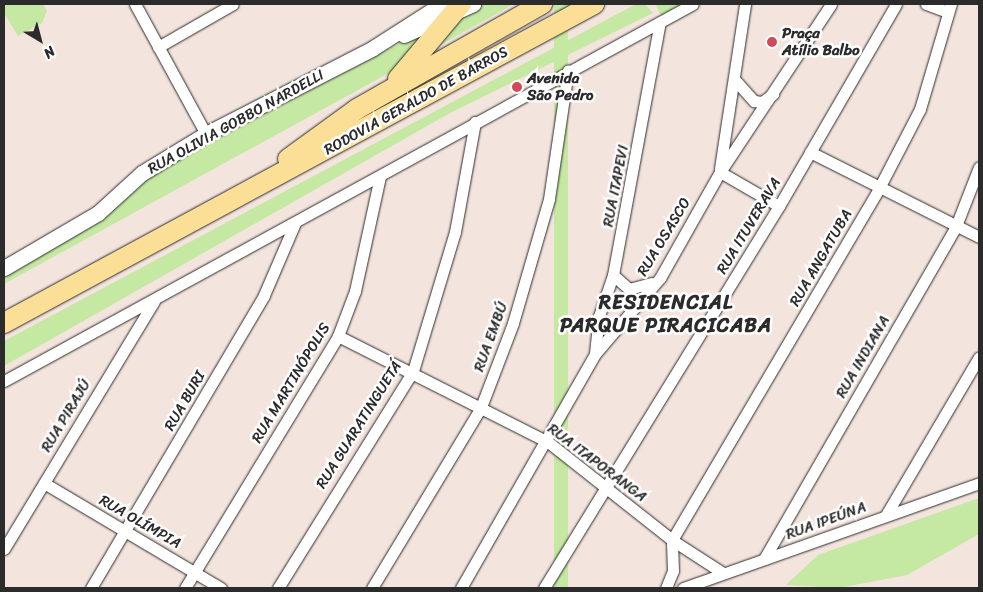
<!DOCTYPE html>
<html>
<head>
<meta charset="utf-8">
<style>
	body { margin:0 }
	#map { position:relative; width:983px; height:592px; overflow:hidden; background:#f4e4de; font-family:Sriracha,sans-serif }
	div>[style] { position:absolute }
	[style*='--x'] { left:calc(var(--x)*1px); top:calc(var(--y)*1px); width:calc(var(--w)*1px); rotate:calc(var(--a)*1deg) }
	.green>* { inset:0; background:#c5e9a2; transform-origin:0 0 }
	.roads { filter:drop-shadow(0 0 1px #2b2b2b) drop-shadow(0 0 1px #2b2b2b) }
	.street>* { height:11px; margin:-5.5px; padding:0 5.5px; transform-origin:5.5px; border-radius:5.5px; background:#fff }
	.secondary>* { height:15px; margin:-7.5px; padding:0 7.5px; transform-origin:7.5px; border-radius:7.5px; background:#fff }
	.highway>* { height:20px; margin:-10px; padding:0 10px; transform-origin:10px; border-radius:10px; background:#fbdf96 }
	.dots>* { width:14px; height:14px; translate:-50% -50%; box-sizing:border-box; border:2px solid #fff; border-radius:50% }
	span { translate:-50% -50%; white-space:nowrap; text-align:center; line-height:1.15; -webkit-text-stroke:5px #fff; paint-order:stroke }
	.poi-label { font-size:15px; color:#2b2b2b; font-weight:700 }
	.left { translate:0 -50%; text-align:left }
	.street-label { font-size:15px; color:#2b2b2b }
	.district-label { font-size:20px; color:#2b2b2b; font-weight:700; letter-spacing:1px }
	.frame { position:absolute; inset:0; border:5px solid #2b2b2b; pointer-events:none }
	.north { position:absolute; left:15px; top:15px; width:50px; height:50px; -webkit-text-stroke:4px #fff; paint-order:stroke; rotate:143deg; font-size:14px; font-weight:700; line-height:20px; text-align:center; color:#2b2b2b }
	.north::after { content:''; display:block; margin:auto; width:18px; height:22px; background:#2b2b2b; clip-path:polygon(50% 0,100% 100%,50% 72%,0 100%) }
</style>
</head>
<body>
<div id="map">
	<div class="green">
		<i style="clip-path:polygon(4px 4px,43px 4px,47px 11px,42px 23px,18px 36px,4px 13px)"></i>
		<i style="clip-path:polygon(482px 4px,514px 4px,435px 48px,453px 24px)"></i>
		<i style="left:554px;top:4px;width:14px;height:626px"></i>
		<i style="clip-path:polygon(636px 4px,645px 4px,653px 13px,450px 113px,4px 366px,4px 341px)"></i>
		<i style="clip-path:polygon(655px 4px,685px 4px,662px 17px)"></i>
		<i style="clip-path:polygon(419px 33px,424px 37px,398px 68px,4px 284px,4px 273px,155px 172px)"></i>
		<i style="clip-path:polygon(979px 498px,979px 534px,907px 575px,839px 588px,786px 585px,818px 555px)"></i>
	</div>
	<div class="roads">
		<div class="street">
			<i style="--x:135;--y:4;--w:148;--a:61.4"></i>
			<i style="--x:926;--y:4;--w:23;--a:20"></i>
			<i style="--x:158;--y:47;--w:86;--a:-29.8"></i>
			<i style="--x:734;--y:79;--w:30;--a:48"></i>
			<i style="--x:754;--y:101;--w:8;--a:7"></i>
			<i style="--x:762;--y:102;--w:14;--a:-36"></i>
			<i style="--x:810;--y:152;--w:189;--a:26.7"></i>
			<i style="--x:720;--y:168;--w:166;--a:-81.3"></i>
			<i style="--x:720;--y:172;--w:68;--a:30"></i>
			<i style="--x:613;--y:275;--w:21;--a:41"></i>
			<i style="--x:629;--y:289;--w:23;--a:-15"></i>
			<i style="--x:338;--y:336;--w:235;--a:26.8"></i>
			<i style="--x:548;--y:442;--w:158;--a:38.3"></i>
			<i style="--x:672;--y:540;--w:61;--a:32.9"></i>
			<i style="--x:595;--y:353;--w:37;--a:-84"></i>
			<i style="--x:599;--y:316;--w:43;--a:-71.1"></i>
			<i style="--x:613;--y:275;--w:257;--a:-79.5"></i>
			<i style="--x:4;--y:381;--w:785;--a:-28.69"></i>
			<i style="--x:44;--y:483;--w:206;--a:30.7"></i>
			<i style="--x:886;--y:515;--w:183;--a:-59.5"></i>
			<i style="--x:4;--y:549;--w:290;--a:-58.8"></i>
			<i style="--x:764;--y:559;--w:384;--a:-60"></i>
			<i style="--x:956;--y:226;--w:63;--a:-68.7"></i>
			<i style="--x:91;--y:588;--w:340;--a:-59.4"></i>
			<i style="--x:264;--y:295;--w:78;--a:-66.7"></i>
			<i style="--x:185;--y:588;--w:295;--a:-58.7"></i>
			<i style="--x:338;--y:336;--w:48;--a:-69.3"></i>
			<i style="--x:355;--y:291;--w:118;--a:-77.7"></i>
			<i style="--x:278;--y:588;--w:256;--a:-58.1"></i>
			<i style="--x:413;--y:371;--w:145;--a:-73.2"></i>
			<i style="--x:455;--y:232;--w:112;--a:-79.7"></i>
			<i style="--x:372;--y:588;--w:211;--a:-58.9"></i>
			<i style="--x:481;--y:407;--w:90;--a:-69.1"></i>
			<i style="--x:513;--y:323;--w:129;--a:-73.8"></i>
			<i style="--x:549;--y:199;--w:130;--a:-81.6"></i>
			<i style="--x:461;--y:588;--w:270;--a:-60.2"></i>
			<i style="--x:595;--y:354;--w:100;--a:-49.5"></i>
			<i style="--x:660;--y:278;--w:122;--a:-60.5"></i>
			<i style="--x:720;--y:172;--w:201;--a:-56.5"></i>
			<i style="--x:544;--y:588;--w:448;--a:-58.4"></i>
			<i style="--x:779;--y:206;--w:233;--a:-59.9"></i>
			<i style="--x:666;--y:588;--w:18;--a:-68"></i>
			<i style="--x:673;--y:571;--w:31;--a:-92"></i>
			<i style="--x:672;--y:540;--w:406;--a:-59.5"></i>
			<i style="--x:878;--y:190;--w:91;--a:-62.6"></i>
			<i style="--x:920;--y:109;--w:109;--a:-73.6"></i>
			<i style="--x:683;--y:588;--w:314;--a:-19.5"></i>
		</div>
		<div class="secondary">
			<i style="--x:404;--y:35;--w:76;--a:-24.2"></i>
			<i style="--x:4;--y:268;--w:109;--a:-30.3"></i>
			<i style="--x:98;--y:213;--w:59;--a:-42.3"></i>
			<i style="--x:142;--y:173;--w:75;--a:-31.4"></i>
			<i style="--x:206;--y:134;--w:188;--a:-27.2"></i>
			<i style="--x:373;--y:48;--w:82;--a:-32.5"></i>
		</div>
		<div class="highway">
			<i style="--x:398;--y:79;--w:98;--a:-50"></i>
			<i style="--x:288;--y:159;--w:85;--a:-35.9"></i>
			<i style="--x:357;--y:109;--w:213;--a:-29.6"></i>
			<i style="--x:4;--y:323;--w:671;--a:-28.4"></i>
		</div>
	</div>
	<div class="dots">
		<i style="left:772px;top:42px;background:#d1495b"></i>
		<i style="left:517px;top:87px;background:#d1495b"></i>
	</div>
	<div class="poi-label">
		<span class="left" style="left:782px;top:42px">Praça<br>Atílio Balbo</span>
		<span class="left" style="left:527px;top:87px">Avenida<br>São Pedro</span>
	</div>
	<div class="street-label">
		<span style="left:416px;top:101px;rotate:-29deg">RODOVIA GERALDO DE BARROS</span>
		<span style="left:236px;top:122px;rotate:-29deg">RUA OLIVIA GOBBO NARDELLI</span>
		<span style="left:616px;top:186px;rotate:-79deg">RUA ITAPEVI</span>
		<span style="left:749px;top:226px;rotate:-59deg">RUA ITUVERAVA</span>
		<span style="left:664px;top:237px;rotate:-59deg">RUA OSASCO</span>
		<span style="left:821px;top:258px;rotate:-60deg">RUA ANGATUBA</span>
		<span style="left:491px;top:337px;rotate:-70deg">RUA EMBÚ</span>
		<span style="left:863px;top:357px;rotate:-60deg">RUA INDIANA</span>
		<span style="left:291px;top:383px;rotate:-59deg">RUA MARTINÓPOLIS</span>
		<span style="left:185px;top:401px;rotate:-60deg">RUA BURI</span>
		<span style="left:66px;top:416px;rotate:-59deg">RUA PIRAJÚ</span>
		<span style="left:359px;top:425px;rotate:-58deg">RUA GUARATINGUETÁ</span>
		<span style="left:597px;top:463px;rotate:37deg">RUA ITAPORANGA</span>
		<span style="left:826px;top:521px;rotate:-20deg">RUA IPEÚNA</span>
		<span style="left:140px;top:522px;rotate:30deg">RUA OLÍMPIA</span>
	</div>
	<div class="district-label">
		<span style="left:666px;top:314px">RESIDENCIAL<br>PARQUE PIRACICABA</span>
	</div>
	<div class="frame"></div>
	<div class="north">N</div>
</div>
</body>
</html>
